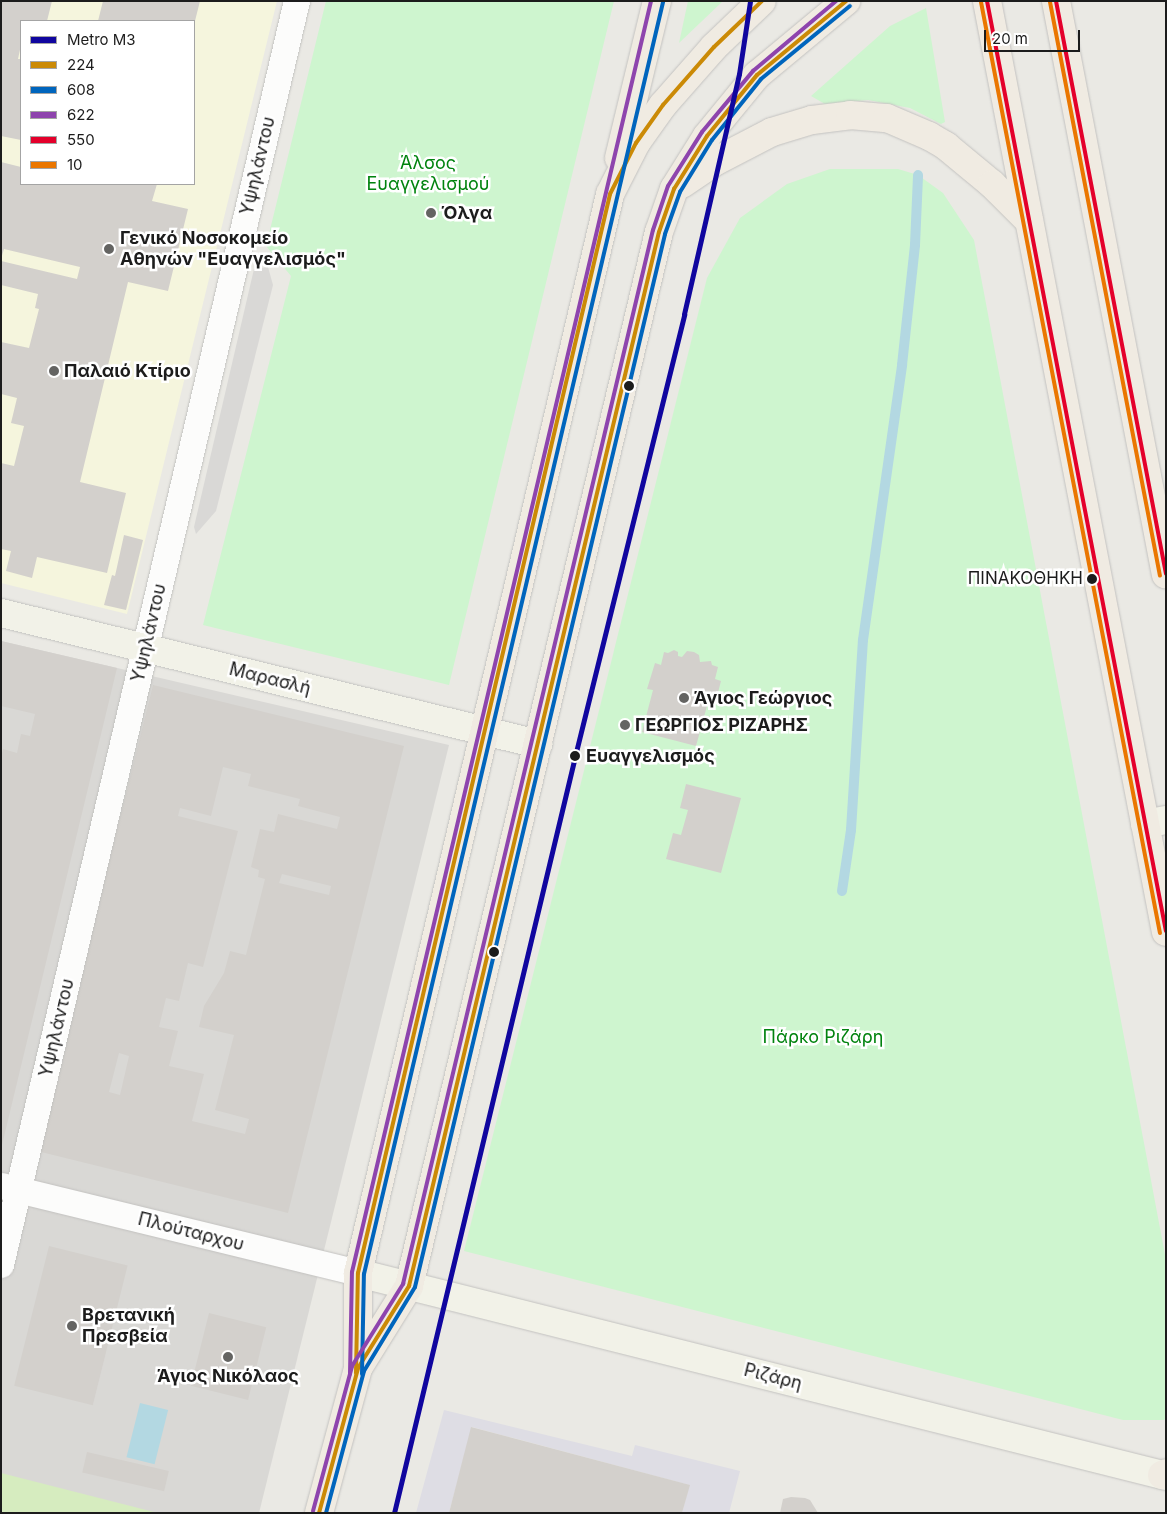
<!DOCTYPE html>
<html>
<head>
<meta charset="utf-8">
<style>
	body { margin:0 }
	#map { position:relative; width:1167px; height:1514px; overflow:hidden; background:#eae9e4; font-family:Inter,sans-serif }
	div>[style] { position:absolute }
	[style*='--x'] { left:calc(var(--x)*1px); top:calc(var(--y)*1px); width:calc(var(--w)*1px); rotate:calc(var(--a)*1deg) }
	.residential>* { inset:0; background:#d9d8d5 }
	.education>* { inset:0; background:#f5f5dd }
	.grass>* { inset:0; background:#d6ecbf }
	.park>* { inset:0; background:#cef5cf }
	.parking>* { inset:0; background:#d9d8d6 }
	.plaza>* { inset:0; background:#dedde4 }
	.water>* { inset:0; background:#b3d8e2; transform-origin:0 0 }
	.stream>* { height:10px; margin:-5px; padding:0 5px; transform-origin:5px; border-radius:5px; background:#b3d8e2 }
	.building>* { inset:0; background:#d3d0cc; transform-origin:0 0 }
	.roads { filter:drop-shadow(0 0 1px #c3c2c0) drop-shadow(0 0 1px #c3c2c0) }
	.street>* { height:26px; margin:-13px; padding:0 13px; transform-origin:13px; border-radius:13px; background:#fcfcfb }
	.secondary>* { height:28px; margin:-14px; padding:0 14px; transform-origin:14px; border-radius:14px; background:#f2f2e8 }
	.primary>* { height:28px; margin:-14px; padding:0 14px; transform-origin:14px; border-radius:14px; background:#f0ebe2 }
	.bus-1>* { height:4px; margin:-2px; padding:0 2px; transform-origin:2px; border-radius:2px; background:#cb8a06 }
	.bus-2>* { height:4px; margin:-2px; padding:0 2px; transform-origin:2px; border-radius:2px; background:#0065bd }
	.bus-3>* { height:4px; margin:-2px; padding:0 2px; transform-origin:2px; border-radius:2px; background:#8e44ad }
	.bus-4>* { height:4px; margin:-2px; padding:0 2px; transform-origin:2px; border-radius:2px; background:#e4002b }
	.bus-5>* { height:4px; margin:-2px; padding:0 2px; transform-origin:2px; border-radius:2px; background:#ea7600 }
	.metro-1>* { height:5px; margin:-2.5px; padding:0 2.5px; transform-origin:2.5px; border-radius:2.5px; background:#10069f }
	.dots>* { width:14px; height:14px; translate:-50% -50%; box-sizing:border-box; border:2px solid #fff; border-radius:50% }
	span { translate:-50% -50%; white-space:nowrap; text-align:center; line-height:1.15; -webkit-text-stroke:5px #fff; paint-order:stroke }
	.bus-label { font-size:17px; color:#1c1c1c }
	.right { translate:-100% -50%; text-align:right }
	.park-label { font-size:18px; color:#01830e }
	.street-label { font-size:18px; color:#1c1c1c }
	.poi-label { font-size:18px; color:#1c1c1c; font-weight:700 }
	.left { translate:0 -50%; text-align:left }
	.stop-label { font-size:18px; color:#1c1c1c; font-weight:700 }
	.frame { position:absolute; inset:0; border:2px solid #1c1c1c; pointer-events:none }
	.legend { position:absolute; left:20px; top:20px; width:175px; height:165px; box-sizing:border-box; background:#fff; border:1px solid #a4a4a4; margin:0; padding:6px 9px; list-style:none; font-size:15px; color:#1c1c1c }
	.legend li { display:flex; align-items:center; gap:10px; height:25px }
	.legend b { width:25px; border:1px solid #a4a4a4 }
	.scale { position:absolute; left:984px; top:30px; width:96px; height:22px; box-sizing:border-box; border:2px solid #1c1c1c; border-top:0; padding-left:6px; font-size:15px; line-height:18px; white-space:nowrap; color:#1c1c1c; -webkit-text-stroke:4px #fff; paint-order:stroke }
</style>
</head>
<body>
<div id="map">
	<div class="residential">
		<i style="clip-path:polygon(1px 641px,449px 745px,259px 1513px,1px 1513px)"></i>
	</div>
	<div class="education">
		<i style="clip-path:polygon(evenodd,1px 1px,277px 1px,127px 614px,1px 583px,1px 1px,21px 21px,194px 21px,194px 184px,21px 184px,21px 21px)"></i>
	</div>
	<div class="grass">
		<i style="clip-path:polygon(1px 1473px,158px 1513px,1px 1513px)"></i>
	</div>
	<div class="park">
		<i style="clip-path:polygon(326px 1px,614px 1px,449px 685px,203px 625px,291px 276px,266px 246px)"></i>
		<i style="clip-path:polygon(688px 1px,723px 1px,679px 43px)"></i>
		<i style="clip-path:polygon(926px 8px,945px 122px,941px 124px,910px 108px,868px 100px,825px 104px,811px 96px,890px 26px)"></i>
		<i style="clip-path:polygon(830px 169px,898px 169px,918px 175px,943px 193px,974px 240px,1166px 1260px,1166px 1418px,1164px 1420px,1123px 1420px,464px 1251px,707px 278px,740px 218px,787px 184px)"></i>
	</div>
	<div class="parking">
		<i style="clip-path:polygon(268px 267px,273px 285px,216px 511px,196px 534px,194px 527px,254px 269px)"></i>
	</div>
	<div class="plaza">
		<i style="clip-path:polygon(444px 1410px,632px 1456px,635px 1445px,740px 1471px,729px 1513px,682px 1513px,689px 1485px,472px 1427px,449px 1513px,416px 1513px)"></i>
	</div>
	<div class="water">
		<i style="left:140px;top:1403px;width:29px;height:56px;rotate:14deg"></i>
	</div>
	<div class="stream">
		<i style="--x:842;--y:891;--w:62;--a:-81.6"></i>
		<i style="--x:851;--y:830;--w:190;--a:-86.4"></i>
		<i style="--x:863;--y:640;--w:278;--a:-81.9"></i>
		<i style="--x:902;--y:365;--w:121;--a:-83.8"></i>
		<i style="--x:915;--y:245;--w:70;--a:-87.5"></i>
	</div>
	<div class="building">
		<i style="clip-path:polygon(1px 1px,52px 1px,47px 21px,21px 21px,21px 45px,18px 59px,21px 59px,21px 140px,1px 136px)"></i>
		<i style="clip-path:polygon(103px 1px,200px 1px,194px 25px,194px 21px,98px 21px)"></i>
		<i style="clip-path:polygon(1px 162px,21px 167px,21px 184px,157px 184px,152px 201px,188px 209px,168px 291px,128px 282px,80px 482px,126px 493px,107px 573px,37px 557px,32px 578px,6px 571px,11px 551px,1px 549px,1px 463px,14px 466px,24px 426px,11px 423px,17px 398px,1px 394px,1px 342px,29px 348px,39px 309px,35px 308px,38px 294px,1px 285px,1px 261px,77px 279px,80px 267px,4px 249px,1px 259px)"></i>
		<i style="clip-path:polygon(124px 535px,143px 540px,126px 610px,104px 605px,112px 575px,115px 576px)"></i>
		<i style="clip-path:polygon(1px 641px,117px 668px,2px 1145px,1px 757px,3px 749px,17px 753px,21px 734px,30px 736px,35px 714px,1px 706px)"></i>
		<i style="clip-path:polygon(674px 650px,678px 652px,678px 656px,682px 657px,687px 651px,694px 652px,699px 655px,700px 662px,711px 661px,712px 665px,718px 667px,715px 679px,721px 681px,714px 708px,707px 706px,696px 746px,642px 732px,653px 690px,647px 689px,655px 663px,661px 665px,664px 652px,668px 653px)"></i>
		<i style="clip-path:polygon(evenodd,153px 685px,404px 746px,288px 1213px,37px 1151px,153px 685px,223px 767px,251px 774px,248px 786px,300px 799px,298px 806px,340px 817px,337px 829px,278px 814px,274px 832px,260px 829px,251px 867px,259px 870px,258px 877px,265px 879px,246px 955px,230px 951px,224px 973px,204px 1006px,199px 1027px,234px 1035px,215px 1110px,249px 1119px,245px 1134px,192px 1121px,204px 1074px,169px 1066px,178px 1031px,159px 1027px,166px 998px,179px 1001px,188px 963px,203px 967px,238px 831px,178px 816px,180px 808px,211px 816px,223px 767px,153px 685px,282px 874px,331px 886px,329px 895px,279px 883px,282px 874px,153px 685px,119px 1053px,129px 1056px,120px 1095px,109px 1092px,119px 1053px)"></i>
		<i style="clip-path:polygon(686px 784px,741px 798px,721px 873px,666px 859px,673px 833px,681px 835px,688px 810px,680px 808px)"></i>
		<i style="left:49px;top:1246px;width:81px;height:144px;rotate:14deg"></i>
		<i style="left:209px;top:1313px;width:59px;height:75px;rotate:14deg"></i>
		<i style="clip-path:polygon(471px 1427px,690px 1485px,682px 1513px,449px 1513px)"></i>
		<i style="left:87px;top:1452px;width:84px;height:21px;rotate:13deg"></i>
		<i style="clip-path:polygon(791px 1497px,805px 1498px,810px 1500px,818px 1513px,780px 1513px,783px 1499px)"></i>
	</div>
	<div class="roads">
		<div class="street">
			<i style="--x:2;--y:1186;--w:366;--a:13.7"></i>
			<i style="--x:1;--y:1265;--w:1298;--a:-76.82"></i>
		</div>
		<div class="secondary">
			<i style="--x:1;--y:613;--w:553;--a:13.71"></i>
			<i style="--x:1145;--y:824;--w:21;--a:-11"></i>
			<i style="--x:358;--y:1273;--w:833;--a:14.1"></i>
		</div>
		<div class="primary">
			<i style="--x:987;--y:1;--w:948;--a:79.12"></i>
			<i style="--x:1056;--y:1;--w:584;--a:79.15"></i>
			<i style="--x:619;--y:158;--w:162;--a:-76.4"></i>
			<i style="--x:682;--y:184;--w:41;--a:-34.1"></i>
			<i style="--x:716;--y:161;--w:63;--a:-27.4"></i>
			<i style="--x:772;--y:132;--w:42;--a:-16.7"></i>
			<i style="--x:812;--y:120;--w:38;--a:-7"></i>
			<i style="--x:850;--y:115;--w:37;--a:5"></i>
			<i style="--x:887;--y:118;--w:46;--a:23.2"></i>
			<i style="--x:929;--y:136;--w:20;--a:30"></i>
			<i style="--x:946;--y:146;--w:60;--a:39.6"></i>
			<i style="--x:992;--y:184;--w:52;--a:45"></i>
			<i style="--x:358;--y:1368;--w:97;--a:-58.1"></i>
			<i style="--x:409;--y:1286;--w:1083;--a:-76.66"></i>
			<i style="--x:659;--y:232;--w:46;--a:-70.8"></i>
			<i style="--x:674;--y:189;--w:62;--a:-58.1"></i>
			<i style="--x:707;--y:136;--w:79;--a:-50.7"></i>
			<i style="--x:757;--y:75;--w:116;--a:-39.7"></i>
			<i style="--x:1162;--y:1475;--w:4;--a:-27"></i>
			<i style="--x:319;--y:1513;--w:150;--a:-74.9"></i>
			<i style="--x:358;--y:1368;--w:95;--a:-90"></i>
			<i style="--x:358;--y:1273;--w:1108;--a:-76.85"></i>
			<i style="--x:610;--y:194;--w:57;--a:-63"></i>
			<i style="--x:636;--y:143;--w:47;--a:-54.6"></i>
			<i style="--x:663;--y:105;--w:77;--a:-48.7"></i>
			<i style="--x:714;--y:47;--w:66;--a:-43.8"></i>
		</div>
	</div>
	<div class="bus-1">
		<i style="--x:356;--y:1373;--w:100;--a:-88.9"></i>
		<i style="--x:358;--y:1273;--w:1108;--a:-76.85"></i>
		<i style="--x:610;--y:194;--w:57;--a:-63"></i>
		<i style="--x:636;--y:143;--w:47;--a:-54.6"></i>
		<i style="--x:663;--y:105;--w:77;--a:-48.7"></i>
		<i style="--x:714;--y:47;--w:66;--a:-43.8"></i>
		<i style="--x:319;--y:1513;--w:150;--a:-74.9"></i>
		<i style="--x:358;--y:1368;--w:97;--a:-58.1"></i>
		<i style="--x:409;--y:1286;--w:1083;--a:-76.66"></i>
		<i style="--x:659;--y:232;--w:46;--a:-70.8"></i>
		<i style="--x:674;--y:189;--w:62;--a:-58.1"></i>
		<i style="--x:707;--y:136;--w:79;--a:-50.7"></i>
		<i style="--x:757;--y:75;--w:116;--a:-39.7"></i>
	</div>
	<div class="bus-2">
		<i style="--x:362;--y:1374;--w:100;--a:-88.9"></i>
		<i style="--x:364;--y:1274;--w:1307;--a:-76.77"></i>
		<i style="--x:326;--y:1513;--w:147;--a:-75"></i>
		<i style="--x:364;--y:1371;--w:98;--a:-58.7"></i>
		<i style="--x:415;--y:1287;--w:1082;--a:-76.64"></i>
		<i style="--x:665;--y:234;--w:45;--a:-70.3"></i>
		<i style="--x:680;--y:192;--w:61;--a:-58.4"></i>
		<i style="--x:712;--y:140;--w:78;--a:-51.2"></i>
		<i style="--x:761;--y:79;--w:115;--a:-39.4"></i>
	</div>
	<div class="bus-3">
		<i style="--x:350;--y:1374;--w:102;--a:-88.9"></i>
		<i style="--x:352;--y:1272;--w:1306;--a:-76.76"></i>
		<i style="--x:313;--y:1511;--w:150;--a:-74.9"></i>
		<i style="--x:352;--y:1366;--w:97;--a:-58.1"></i>
		<i style="--x:403;--y:1284;--w:1083;--a:-76.66"></i>
		<i style="--x:653;--y:230;--w:46;--a:-71.2"></i>
		<i style="--x:668;--y:186;--w:64;--a:-57.8"></i>
		<i style="--x:702;--y:132;--w:80;--a:-50.1"></i>
		<i style="--x:753;--y:71;--w:109;--a:-40.1"></i>
	</div>
	<div class="bus-4">
		<i style="--x:987;--y:1;--w:947;--a:79.11"></i>
		<i style="--x:1056;--y:1;--w:583;--a:79.13"></i>
	</div>
	<div class="bus-5">
		<i style="--x:981;--y:2;--w:948;--a:79.12"></i>
		<i style="--x:1050;--y:2;--w:584;--a:79.15"></i>
	</div>
	<div class="metro-1">
		<i style="--x:394;--y:1513;--w:778;--a:-76.55"></i>
		<i style="--x:575;--y:756;--w:455;--a:-76.1"></i>
		<i style="--x:684;--y:314;--w:246;--a:-77.1"></i>
		<i style="--x:739;--y:74;--w:74;--a:-81.4"></i>
	</div>
	<div class="dots">
		<i style="left:431px;top:213px;background:#646462"></i>
		<i style="left:109px;top:249px;background:#646462"></i>
		<i style="left:54px;top:371px;background:#646462"></i>
		<i style="left:629px;top:386px;background:#1c1c1c"></i>
		<i style="left:1092px;top:579px;background:#1c1c1c"></i>
		<i style="left:684px;top:698px;background:#646462"></i>
		<i style="left:625px;top:725px;background:#646462"></i>
		<i style="left:575px;top:756px;background:#1c1c1c"></i>
		<i style="left:494px;top:952px;background:#1c1c1c"></i>
		<i style="left:72px;top:1326px;background:#646462"></i>
		<i style="left:228px;top:1357px;background:#646462"></i>
	</div>
	<div class="bus-label">
		<span class="right" style="left:1083px;top:579px">ΠΙΝΑΚΟΘΗΚΗ</span>
	</div>
	<div class="park-label">
		<span style="left:428px;top:174px">Άλσος<br>Ευαγγελισμού</span>
		<span style="left:823px;top:1037px">Πάρκο Ριζάρη</span>
	</div>
	<div class="street-label">
		<span style="left:258px;top:166px;rotate:-77deg">Υψηλάντου</span>
		<span style="left:149px;top:633px;rotate:-77deg">Υψηλάντου</span>
		<span style="left:270px;top:679px;rotate:14deg">Μαρασλή</span>
		<span style="left:57px;top:1028px;rotate:-77deg">Υψηλάντου</span>
		<span style="left:191px;top:1232px;rotate:14deg">Πλούταρχου</span>
		<span style="left:773px;top:1377px;rotate:14deg">Ριζάρη</span>
	</div>
	<div class="poi-label">
		<span class="left" style="left:441px;top:213px">Όλγα</span>
		<span class="left" style="left:120px;top:249px">Γενικό Νοσοκομείο<br>Αθηνών "Ευαγγελισμός"</span>
		<span class="left" style="left:64px;top:371px">Παλαιό Κτίριο</span>
		<span class="left" style="left:694px;top:698px">Άγιος Γεώργιος</span>
		<span class="left" style="left:635px;top:725px">ΓΕΩΡΓΙΟΣ ΡΙΖΑΡΗΣ</span>
		<span class="left" style="left:82px;top:1326px">Βρετανική<br>Πρεσβεία</span>
		<span style="left:228px;top:1376px">Άγιος Νικόλαος</span>
	</div>
	<div class="stop-label">
		<span class="left" style="left:586px;top:756px">Ευαγγελισμός</span>
	</div>
	<div class="frame"></div>
	<ul class="legend">
	<li><b style="height:6px;background:#10069f"></b>Metro Μ3</li>
	<li><b style="height:6px;background:#cb8a06"></b>224</li>
	<li><b style="height:6px;background:#0065bd"></b>608</li>
	<li><b style="height:6px;background:#8e44ad"></b>622</li>
	<li><b style="height:6px;background:#e4002b"></b>550</li>
	<li><b style="height:6px;background:#ea7600"></b>10</li>
	</ul>
	<div class="scale">20 m</div>
</div>
</body>
</html>
